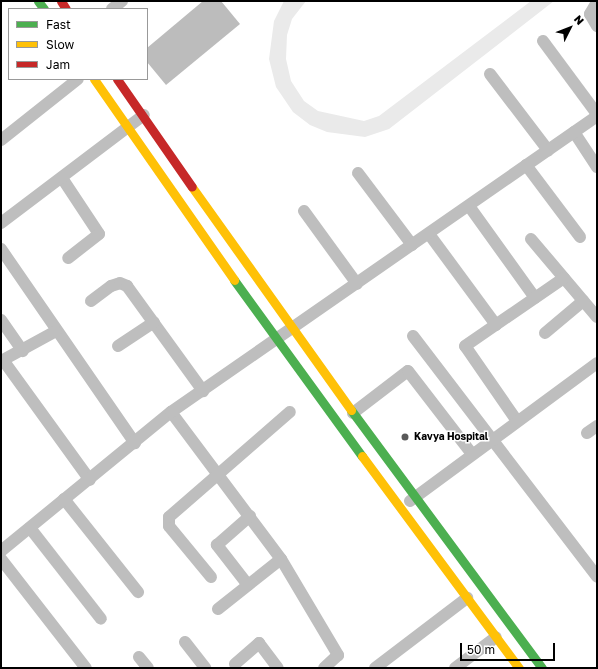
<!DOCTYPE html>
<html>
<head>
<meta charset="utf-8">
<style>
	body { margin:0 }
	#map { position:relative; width:598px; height:669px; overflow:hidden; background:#fff; font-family:"Golos Text",sans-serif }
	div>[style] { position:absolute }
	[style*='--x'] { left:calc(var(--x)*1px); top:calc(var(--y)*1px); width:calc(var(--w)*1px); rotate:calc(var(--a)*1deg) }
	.green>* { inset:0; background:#eaeaea }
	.water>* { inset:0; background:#bcbcbc }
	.street>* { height:12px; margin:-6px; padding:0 6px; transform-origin:6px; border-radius:6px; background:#bebebe }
	.fast>* { height:9px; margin:-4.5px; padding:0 4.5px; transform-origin:4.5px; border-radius:4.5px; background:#4caf50 }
	.slow>* { height:9px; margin:-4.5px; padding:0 4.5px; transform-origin:4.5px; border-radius:4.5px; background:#ffc107 }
	.jam>* { height:9px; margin:-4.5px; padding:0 4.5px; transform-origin:4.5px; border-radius:4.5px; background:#c62828 }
	.dots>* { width:11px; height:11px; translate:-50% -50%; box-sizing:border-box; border:2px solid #fff; border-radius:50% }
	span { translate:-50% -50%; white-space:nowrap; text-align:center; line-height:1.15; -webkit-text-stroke:3px #fff; paint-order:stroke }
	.poi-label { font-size:10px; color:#000; font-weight:700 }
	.left { translate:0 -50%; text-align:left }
	.frame { position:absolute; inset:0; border:2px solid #000; pointer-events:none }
	.legend { position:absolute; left:8px; top:8px; width:140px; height:72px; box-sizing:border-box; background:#fff; border:1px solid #999; margin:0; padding:5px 7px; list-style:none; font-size:12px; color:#000 }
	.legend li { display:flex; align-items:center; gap:8px; height:20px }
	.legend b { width:20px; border:1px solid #999 }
	.north { position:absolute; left:550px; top:8px; width:40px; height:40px; -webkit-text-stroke:3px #fff; paint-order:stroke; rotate:48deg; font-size:11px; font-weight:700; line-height:16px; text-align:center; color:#000 }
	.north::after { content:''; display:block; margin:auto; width:14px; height:18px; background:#000; clip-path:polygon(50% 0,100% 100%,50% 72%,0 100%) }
	.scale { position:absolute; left:460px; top:643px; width:95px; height:18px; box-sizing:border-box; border:2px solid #000; border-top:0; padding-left:5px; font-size:12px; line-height:14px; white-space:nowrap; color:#000; -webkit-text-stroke:3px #fff; paint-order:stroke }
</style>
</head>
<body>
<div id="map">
	<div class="green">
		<i style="clip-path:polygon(306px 1px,292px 19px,287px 35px,286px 59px,291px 81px,304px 101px,318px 111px,364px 121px,379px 116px,531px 1px,554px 1px,389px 129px,365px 137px,327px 132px,310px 125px,293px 112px,276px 87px,269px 59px,274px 21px,284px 1px)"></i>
	</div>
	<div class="water">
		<i style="clip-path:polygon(203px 1px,221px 1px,240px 24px,166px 85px,147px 62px,147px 48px)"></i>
	</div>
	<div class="street">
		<i style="--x:597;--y:2;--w:14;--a:120"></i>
		<i style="--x:590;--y:14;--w:14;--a:60"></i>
		<i style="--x:112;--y:9;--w:13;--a:-39"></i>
		<i style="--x:543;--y:41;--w:91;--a:53.5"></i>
		<i style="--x:490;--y:74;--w:96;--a:52.7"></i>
		<i style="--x:574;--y:132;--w:42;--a:56.7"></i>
		<i style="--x:1;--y:140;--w:98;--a:-38.4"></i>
		<i style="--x:526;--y:165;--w:90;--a:53.1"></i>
		<i style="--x:358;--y:173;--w:90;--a:53.1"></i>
		<i style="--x:62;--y:178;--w:67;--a:56.5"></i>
		<i style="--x:99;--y:234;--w:39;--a:142"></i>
		<i style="--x:469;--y:206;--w:113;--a:54.3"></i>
		<i style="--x:304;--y:211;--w:90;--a:54"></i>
		<i style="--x:1;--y:223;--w:179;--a:-37.1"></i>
		<i style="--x:429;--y:234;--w:113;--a:53.6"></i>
		<i style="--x:531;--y:239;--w:102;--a:49.8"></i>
		<i style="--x:1;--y:249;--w:236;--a:55.4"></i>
		<i style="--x:91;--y:301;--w:25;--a:-37"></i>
		<i style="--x:111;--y:286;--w:9;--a:-18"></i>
		<i style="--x:120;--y:283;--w:8;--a:23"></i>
		<i style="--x:127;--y:286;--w:130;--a:54.1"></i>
		<i style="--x:1;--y:320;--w:38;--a:55"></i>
		<i style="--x:545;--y:333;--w:50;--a:-40.1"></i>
		<i style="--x:413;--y:336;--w:303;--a:52.6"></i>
		<i style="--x:118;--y:346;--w:43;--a:-33.7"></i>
		<i style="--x:3;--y:360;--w:60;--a:-28.7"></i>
		<i style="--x:1;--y:362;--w:3;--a:-45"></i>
		<i style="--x:3;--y:360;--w:148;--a:54.1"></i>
		<i style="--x:171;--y:412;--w:184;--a:53.2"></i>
		<i style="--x:281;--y:559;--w:112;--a:59.3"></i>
		<i style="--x:338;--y:655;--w:19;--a:137"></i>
		<i style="--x:353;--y:413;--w:69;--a:-37.4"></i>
		<i style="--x:408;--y:371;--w:105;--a:52.4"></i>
		<i style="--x:517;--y:421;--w:91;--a:-124.7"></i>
		<i style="--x:465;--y:346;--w:120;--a:-34.5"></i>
		<i style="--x:587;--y:433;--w:12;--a:-35"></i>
		<i style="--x:64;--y:499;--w:119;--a:51.5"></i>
		<i style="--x:410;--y:501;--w:232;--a:-36.4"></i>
		<i style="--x:30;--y:528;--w:115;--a:52"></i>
		<i style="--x:1;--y:551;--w:220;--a:-39.3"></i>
		<i style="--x:171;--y:412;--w:519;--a:-34.79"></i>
		<i style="--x:1;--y:559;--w:138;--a:52.1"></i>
		<i style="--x:211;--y:577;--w:66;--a:-129.5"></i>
		<i style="--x:169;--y:526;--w:9;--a:-90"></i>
		<i style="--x:169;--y:517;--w:160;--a:-41"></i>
		<i style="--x:248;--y:585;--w:51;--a:-127.8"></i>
		<i style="--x:217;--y:545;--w:44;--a:-41.3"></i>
		<i style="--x:218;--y:609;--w:80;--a:-38.4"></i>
		<i style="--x:185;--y:642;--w:33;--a:52"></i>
		<i style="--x:139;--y:657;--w:14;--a:51"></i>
		<i style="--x:235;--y:664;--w:32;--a:-41"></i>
		<i style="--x:259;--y:643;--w:31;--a:53"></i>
		<i style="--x:375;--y:668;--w:116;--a:-37.3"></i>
		<i style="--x:455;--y:668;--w:51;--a:-37.1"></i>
	</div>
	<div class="fast">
		<i style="--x:38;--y:1;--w:10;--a:53"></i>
		<i style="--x:234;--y:280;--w:218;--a:54"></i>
		<i style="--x:351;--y:410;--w:321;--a:53.5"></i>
	</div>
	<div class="slow">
		<i style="--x:94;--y:79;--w:245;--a:55.1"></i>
		<i style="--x:192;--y:187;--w:274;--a:54.5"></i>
		<i style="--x:362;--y:456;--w:264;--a:53.5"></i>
	</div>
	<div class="jam">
		<i style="--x:61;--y:1;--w:9;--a:58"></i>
		<i style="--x:117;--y:79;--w:131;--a:55.2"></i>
	</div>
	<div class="dots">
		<i style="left:405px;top:437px;background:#595959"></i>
	</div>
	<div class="poi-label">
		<span class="left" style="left:414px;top:437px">Kavya Hospital</span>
	</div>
	<div class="frame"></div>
	<ul class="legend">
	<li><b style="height:5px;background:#4caf50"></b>Fast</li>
	<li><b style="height:5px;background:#ffc107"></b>Slow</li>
	<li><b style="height:5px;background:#c62828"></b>Jam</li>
	</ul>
	<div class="north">N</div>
	<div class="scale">50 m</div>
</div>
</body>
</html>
